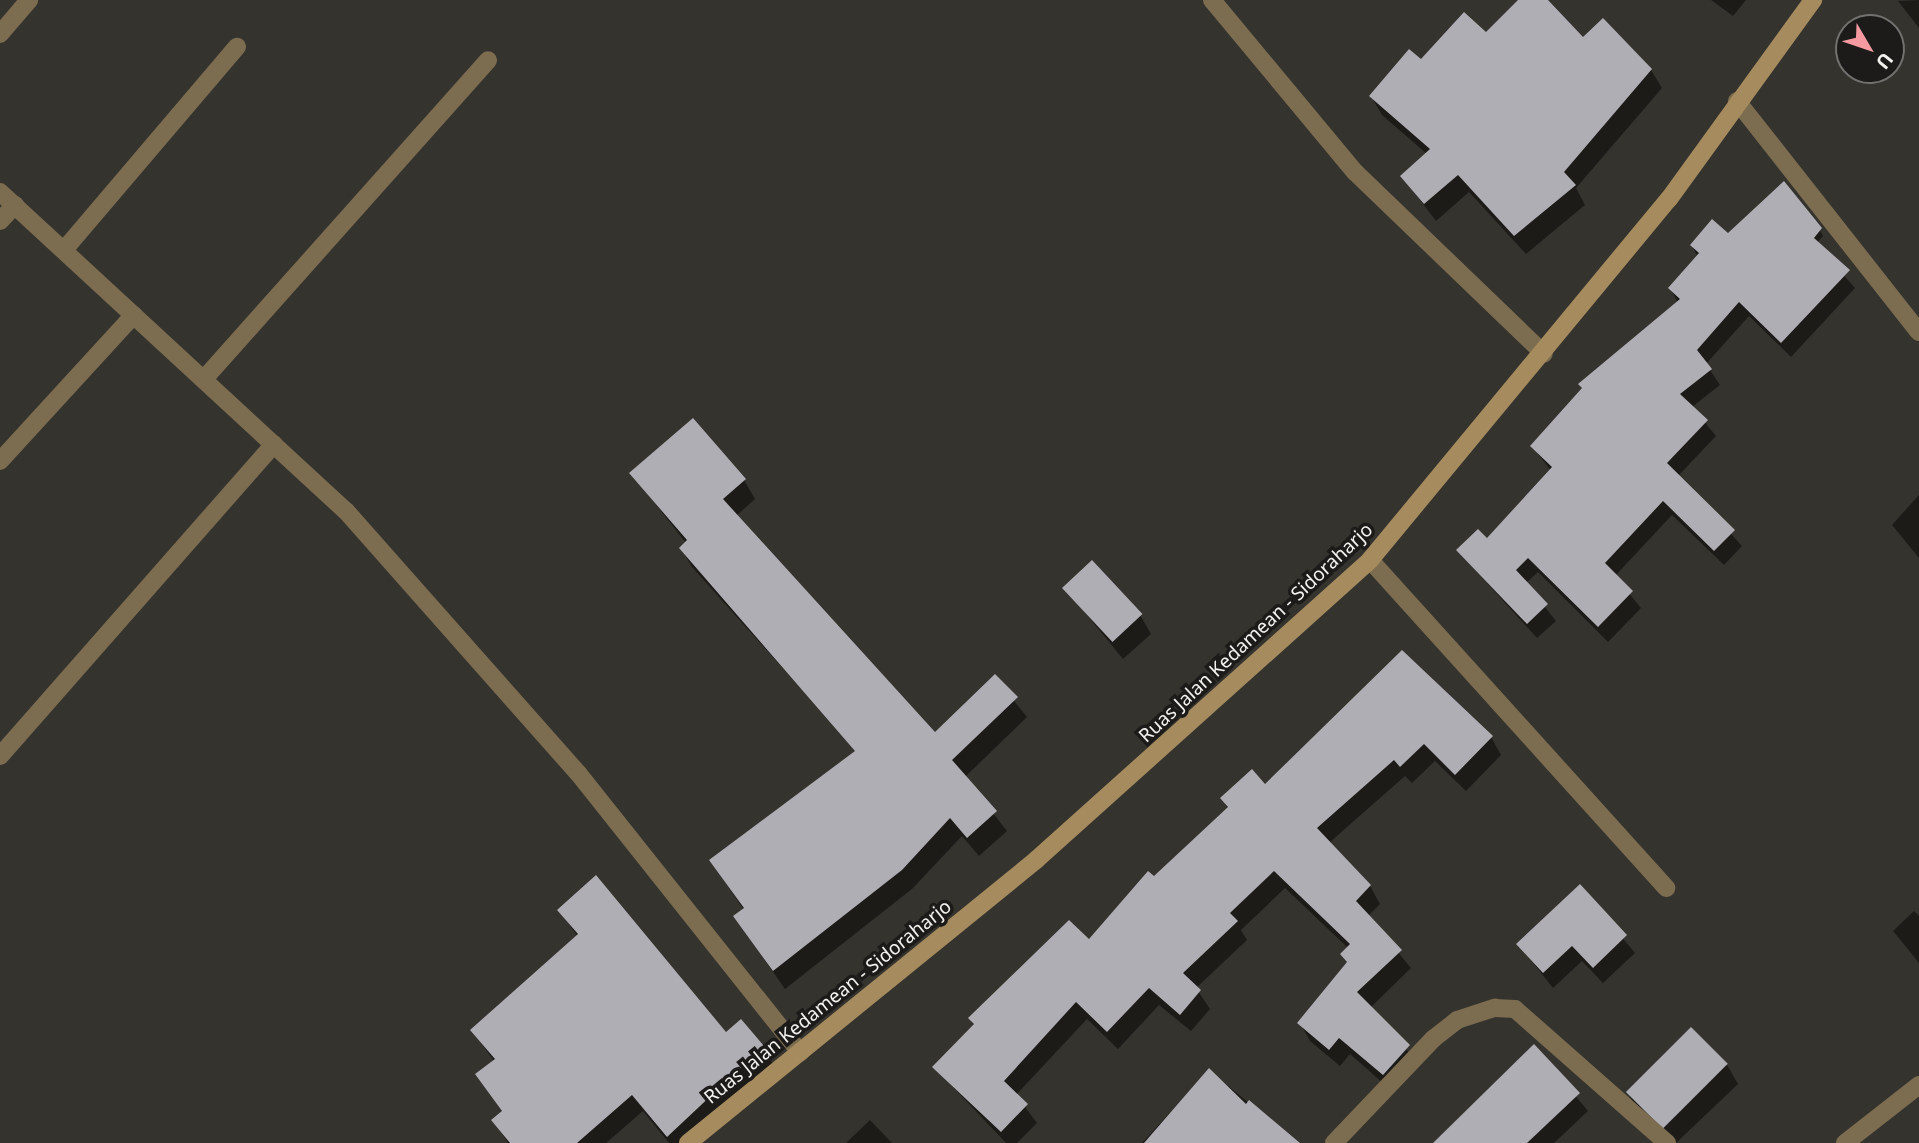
<!DOCTYPE html>
<html>
<head>
<meta charset="utf-8">
<style>
	body { margin:0 }
	#map { position:relative; width:1919px; height:1143px; overflow:hidden; background:#35332e; font-family:"Noto Sans",sans-serif }
	div>[style] { position:absolute }
	[style*='--x'] { left:calc(var(--x)*1px); top:calc(var(--y)*1px); width:calc(var(--w)*1px); rotate:calc(var(--a)*1deg) }
	.shadow>* { inset:0; background:#0007 }
	.building>* { inset:0; background:#b0aeb5; transform-origin:0 0 }
	.minor>* { height:18px; margin:-9px; padding:0 9px; transform-origin:9px; border-radius:9px; background:#7c6c50 }
	.secondary>* { height:18px; margin:-9px; padding:0 9px; transform-origin:9px; border-radius:9px; background:#a58b5e }
	span { translate:-50% -50%; white-space:nowrap; text-align:center; line-height:1.15; -webkit-text-stroke:7px #1c1b19; paint-order:stroke }
	.street-label { font-size:19px; color:#f4f2ef }
	.north { position:absolute; left:1835px; top:14px; width:70px; height:70px; box-sizing:border-box; background:#1c1b19; border:2px solid #72716f; border-radius:50%; rotate:129deg; font-size:19px; font-weight:700; line-height:28px; text-align:center; color:#f4f2ef }
	.north::after { content:''; display:block; margin:auto; width:24px; height:32px; background:#f49aa0; clip-path:polygon(50% 0,100% 100%,50% 72%,0 100%) }
</style>
</head>
<body>
<div id="map">
	<div class="shadow">
		<i style="clip-path:polygon(1521px 0,1545px 0,1583px 39px,1651px 70px,1662px 88px,1576px 188px,1585px 205px,1526px 254px,1469px 192px,1436px 221px,1402px 176px,1427px 154px,1382px 115px,1371px 96px,1421px 61px,1486px 34px)"></i>
		<i style="clip-path:polygon(1711px 0,1746px 0,1733px 16px)"></i>
		<i style="clip-path:polygon(1919px 0,1919px 28px,1898px 1px)"></i>
		<i style="clip-path:polygon(1814px 220px,1823px 236px,1816px 244px,1855px 288px,1791px 357px,1749px 316px,1706px 364px,1720px 385px,1692px 407px,1716px 436px,1678px 476px,1742px 546px,1724px 565px,1672px 515px,1615px 576px,1641px 608px,1608px 642px,1538px 572px,1526px 583px,1556px 621px,1537px 638px,1458px 551px,1487px 541px,1551px 471px,1532px 446px,1678px 303px,1670px 288px,1698px 257px,1692px 246px)"></i>
		<i style="clip-path:polygon(632px 474px,744px 480px,755px 499px,736px 516px,935px 734px,995px 677px,1027px 717px,965px 777px,1007px 831px,979px 856px,962px 836px,912px 889px,785px 989px,735px 917px,744px 910px,711px 861px,857px 751px,692px 567px,681px 548px,686px 543px)"></i>
		<i style="clip-path:polygon(1919px 495px,1919px 558px,1892px 525px)"></i>
		<i style="clip-path:polygon(1064px 587px,1140px 615px,1151px 634px,1123px 659px)"></i>
		<i style="clip-path:polygon(1402px 653px,1491px 737px,1501px 755px,1466px 791px,1435px 761px,1412px 783px,1405px 776px,1329px 843px,1370px 886px,1380px 904px,1368px 916px,1411px 968px,1370px 1008px,1419px 1064px,1393px 1092px,1350px 1054px,1340px 1066px,1310px 1041px,1300px 1023px,1348px 964px,1342px 954px,1348px 948px,1285px 888px,1241px 930px,1247px 940px,1196px 988px,1210px 1009px,1191px 1031px,1159px 1005px,1118px 1049px,1087px 1019px,1016px 1095px,1037px 1123px,1017px 1143px,1006px 1143px,934px 1067px,974px 1026px,970px 1019px,1089px 942px,1228px 809px,1222px 798px,1265px 786px)"></i>
		<i style="clip-path:polygon(1580px 887px,1635px 953px,1603px 983px,1582px 961px,1553px 988px,1518px 944px)"></i>
		<i style="clip-path:polygon(559px 910px,726px 1035px,763px 1047px,773px 1064px,688px 1143px,669px 1143px,643px 1111px,606px 1143px,508px 1143px,494px 1121px,503px 1113px,477px 1074px,494px 1061px,472px 1030px,578px 937px)"></i>
		<i style="clip-path:polygon(1914px 911px,1919px 916px,1919px 963px,1893px 931px)"></i>
		<i style="clip-path:polygon(1534px 1046px,1588px 1111px,1554px 1143px,1436px 1143px)"></i>
		<i style="clip-path:polygon(1727px 1065px,1738px 1084px,1676px 1143px,1637px 1109px,1627px 1091px)"></i>
		<i style="clip-path:polygon(1209px 1070px,1297px 1143px,1142px 1143px)"></i>
		<i style="clip-path:polygon(870px 1120px,892px 1143px,846px 1143px)"></i>
	</div>
	<div class="building">
		<i style="clip-path:polygon(1518px 0,1548px 0,1583px 37px,1603px 18px,1652px 69px,1564px 172px,1576px 185px,1514px 236px,1458px 175px,1424px 204px,1400px 176px,1430px 149px,1369px 96px,1409px 49px,1421px 59px,1464px 12px,1486px 32px)"></i>
		<i style="clip-path:polygon(1784px 181px,1822px 228px,1814px 238px,1850px 270px,1781px 343px,1739px 302px,1697px 350px,1712px 369px,1680px 394px,1708px 420px,1667px 463px,1735px 530px,1714px 551px,1663px 501px,1605px 563px,1633px 591px,1598px 627px,1528px 558px,1516px 570px,1548px 604px,1527px 624px,1456px 550px,1478px 529px,1487px 538px,1552px 467px,1530px 446px,1582px 388px,1578px 384px,1680px 299px,1668px 288px,1699px 253px,1690px 245px,1712px 219px,1728px 233px)"></i>
		<i style="clip-path:polygon(693px 418px,746px 479px,723px 499px,935px 732px,995px 674px,1018px 697px,952px 760px,997px 811px,967px 838px,950px 818px,902px 870px,773px 971px,733px 916px,744px 908px,709px 860px,855px 751px,679px 548px,687px 540px,629px 473px)"></i>
		<i style="left:1092px;top:560px;width:74px;height:41px;rotate:47deg"></i>
		<i style="clip-path:polygon(1402px 650px,1493px 736px,1455px 775px,1424px 744px,1400px 767px,1394px 760px,1317px 828px,1371px 885px,1356px 901px,1402px 950px,1357px 992px,1410px 1045px,1383px 1075px,1339px 1038px,1329px 1050px,1297px 1023px,1347px 962px,1340px 954px,1350px 944px,1274px 871px,1230px 913px,1238px 921px,1183px 973px,1201px 990px,1180px 1015px,1149px 988px,1107px 1032px,1076px 1002px,1004px 1081px,1028px 1104px,1001px 1132px,932px 1067px,974px 1024px,968px 1018px,1069px 920px,1089px 939px,1148px 871px,1154px 876px,1228px 807px,1220px 798px,1252px 769px,1265px 784px)"></i>
		<i style="clip-path:polygon(596px 875px,726px 1032px,741px 1019px,764px 1046px,667px 1137px,632px 1095px,577px 1143px,510px 1143px,491px 1120px,502px 1111px,475px 1074px,495px 1059px,470px 1030px,578px 934px,557px 910px)"></i>
		<i style="clip-path:polygon(1580px 884px,1627px 935px,1593px 968px,1572px 946px,1543px 973px,1516px 944px)"></i>
		<i style="left:1691px;top:1027px;width:52px;height:92px;rotate:45deg"></i>
		<i style="clip-path:polygon(1534px 1044px,1580px 1093px,1527px 1143px,1433px 1143px)"></i>
		<i style="clip-path:polygon(1209px 1068px,1246px 1104px,1249px 1100px,1300px 1143px,1144px 1143px)"></i>
	</div>
	<div class="minor">
		<i style="--x:1212;--y:0;--w:224;--a:50.3"></i>
		<i style="--x:1355;--y:172;--w:262;--a:43.9"></i>
		<i style="--x:0;--y:34;--w:45;--a:-49.5"></i>
		<i style="--x:1737;--y:101;--w:294;--a:51.8"></i>
		<i style="--x:0;--y:192;--w:471;--a:42.7"></i>
		<i style="--x:346;--y:511;--w:350;--a:48.5"></i>
		<i style="--x:578;--y:773;--w:357;--a:51.5"></i>
		<i style="--x:0;--y:221;--w:22;--a:-47"></i>
		<i style="--x:64;--y:250;--w:267;--a:-49.6"></i>
		<i style="--x:204;--y:379;--w:427;--a:-48.3"></i>
		<i style="--x:0;--y:461;--w:198;--a:-47.5"></i>
		<i style="--x:1370;--y:560;--w:442;--a:47.9"></i>
		<i style="--x:0;--y:756;--w:415;--a:-48.7"></i>
		<i style="--x:1334;--y:1143;--w:144;--a:-46.4"></i>
		<i style="--x:1433;--y:1039;--w:31;--a:-38"></i>
		<i style="--x:1457;--y:1020;--w:40;--a:-18"></i>
		<i style="--x:1495;--y:1008;--w:20;--a:3"></i>
		<i style="--x:1515;--y:1009;--w:203;--a:41.4"></i>
		<i style="--x:1845;--y:1143;--w:94;--a:-38.1"></i>
	</div>
	<div class="secondary">
		<i style="--x:688;--y:1143;--w:449;--a:-39.1"></i>
		<i style="--x:1036;--y:860;--w:449;--a:-41.9"></i>
		<i style="--x:1370;--y:560;--w:469;--a:-50.4"></i>
		<i style="--x:1669;--y:199;--w:246;--a:-54.1"></i>
	</div>
	<div class="street-label">
		<span style="left:1256px;top:633px;rotate:-43deg">Ruas Jalan Kedamean - Sidoraharjo</span>
		<span style="left:828px;top:1002px;rotate:-39deg">Ruas Jalan Kedamean - Sidoraharjo</span>
	</div>
	<div class="north">U</div>
</div>
</body>
</html>
